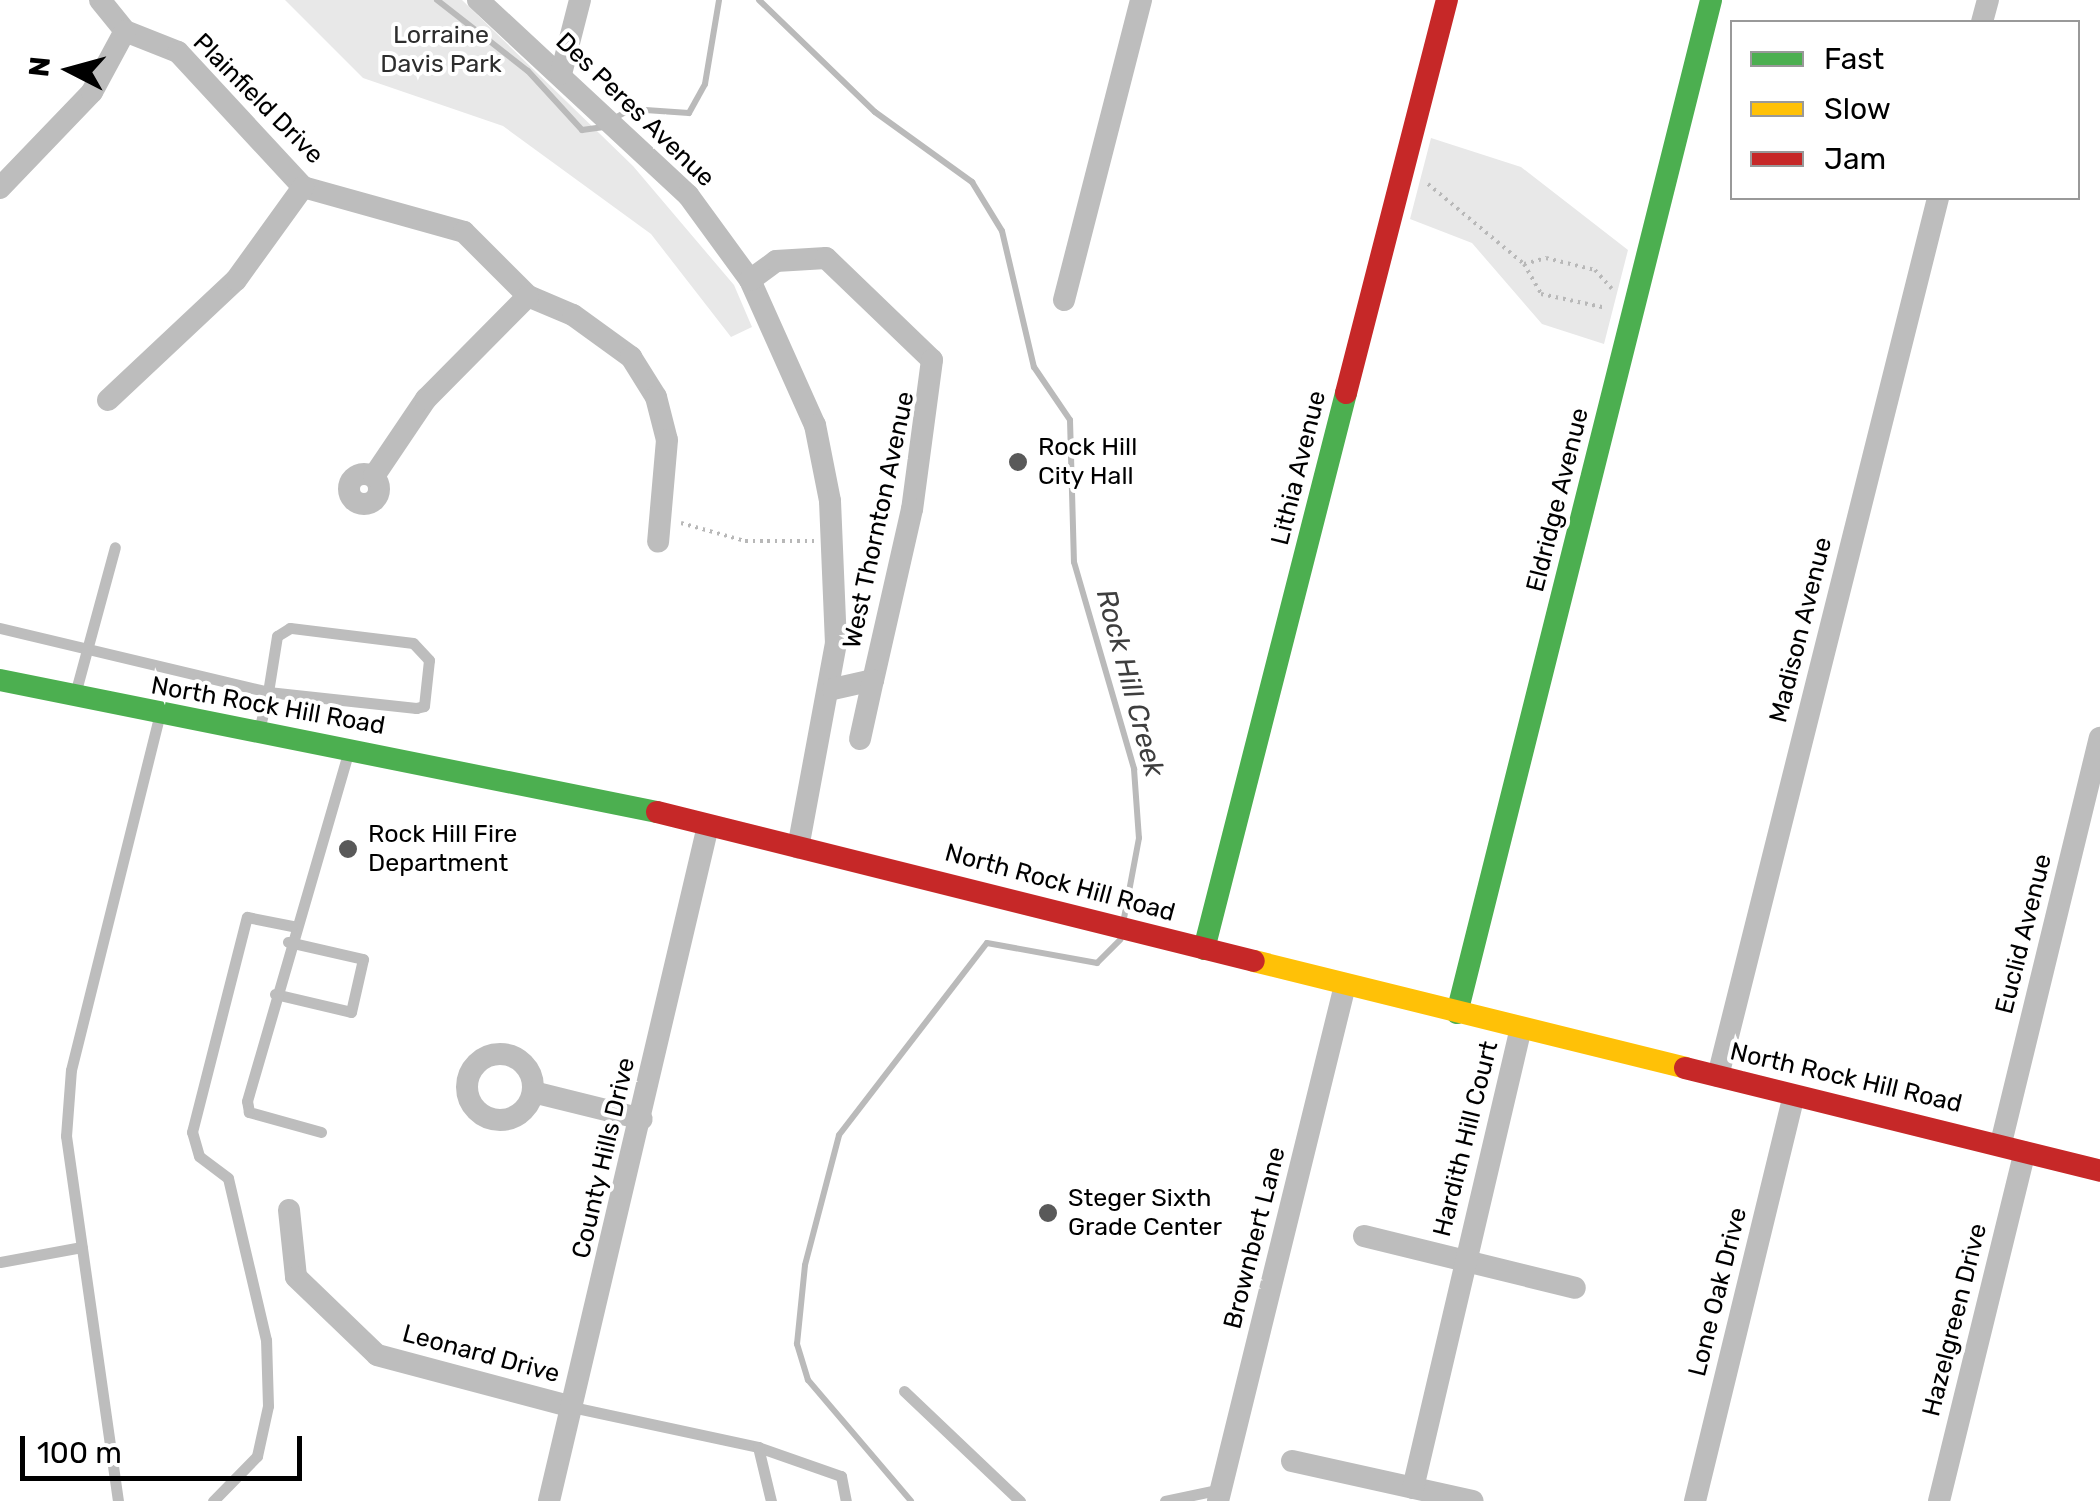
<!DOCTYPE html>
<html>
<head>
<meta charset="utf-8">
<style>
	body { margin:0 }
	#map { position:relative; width:2100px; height:1501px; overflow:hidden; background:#fff; font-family:Rubik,sans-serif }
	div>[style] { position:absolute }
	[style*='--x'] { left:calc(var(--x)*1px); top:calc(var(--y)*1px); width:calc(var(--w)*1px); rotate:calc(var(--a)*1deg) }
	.green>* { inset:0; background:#e8e8e8 }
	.stream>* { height:6px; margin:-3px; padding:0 3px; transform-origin:3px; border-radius:3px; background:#bababa }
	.path>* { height:4px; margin-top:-2px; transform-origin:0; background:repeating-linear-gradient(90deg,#b8b8b8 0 2.5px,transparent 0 7.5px) }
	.lane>* { height:11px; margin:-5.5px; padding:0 5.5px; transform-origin:5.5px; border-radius:5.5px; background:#bdbdbd }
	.street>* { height:22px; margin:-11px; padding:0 11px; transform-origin:11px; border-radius:11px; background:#bdbdbd }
	.street>.ring { margin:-11px; padding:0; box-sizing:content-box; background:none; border:22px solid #bdbdbd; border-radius:50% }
	.fast>* { height:22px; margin:-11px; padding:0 11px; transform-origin:11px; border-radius:11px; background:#4caf50 }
	.slow>* { height:22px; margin:-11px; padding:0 11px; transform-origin:11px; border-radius:11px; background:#ffc107 }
	.jam>* { height:22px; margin:-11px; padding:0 11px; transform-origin:11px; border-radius:11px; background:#c62828 }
	.dots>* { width:28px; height:28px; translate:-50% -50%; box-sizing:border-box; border:5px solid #fff; border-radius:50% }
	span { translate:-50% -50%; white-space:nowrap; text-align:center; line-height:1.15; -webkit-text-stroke:8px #fff; paint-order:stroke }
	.park-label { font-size:25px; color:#2d2d2d }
	.street-label { font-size:25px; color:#000 }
	.poi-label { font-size:25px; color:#000 }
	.left { translate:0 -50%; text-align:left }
	.water-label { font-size:28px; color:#3e3e3e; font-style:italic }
	.legend { position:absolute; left:1730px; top:20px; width:350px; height:180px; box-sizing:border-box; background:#fff; border:2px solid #999; margin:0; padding:12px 18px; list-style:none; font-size:30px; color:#000 }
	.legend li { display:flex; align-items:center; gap:20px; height:50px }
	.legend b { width:50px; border:2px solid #999 }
	.north { position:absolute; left:20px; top:20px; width:100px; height:100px; -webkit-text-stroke:8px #fff; paint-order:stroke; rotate:276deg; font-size:28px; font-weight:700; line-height:40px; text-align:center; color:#000 }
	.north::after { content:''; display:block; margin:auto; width:35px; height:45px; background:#000; clip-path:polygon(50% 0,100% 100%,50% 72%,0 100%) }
	.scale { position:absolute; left:20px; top:1436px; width:282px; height:45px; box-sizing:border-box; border:5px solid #000; border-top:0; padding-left:12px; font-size:30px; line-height:35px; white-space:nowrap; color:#000; -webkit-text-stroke:8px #fff; paint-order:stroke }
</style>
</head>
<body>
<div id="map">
	<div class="green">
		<i style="clip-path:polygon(285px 0,462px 0,633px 166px,734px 285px,752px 327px,731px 337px,651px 234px,503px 126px,363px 78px)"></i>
		<i style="clip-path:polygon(1431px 138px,1521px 167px,1628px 250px,1604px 344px,1542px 324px,1472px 243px,1410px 219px)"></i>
	</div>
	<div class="stream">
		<i style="--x:437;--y:0;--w:115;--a:38"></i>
		<i style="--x:528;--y:71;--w:80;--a:47.5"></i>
		<i style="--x:582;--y:130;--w:22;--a:-8"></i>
		<i style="--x:759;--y:0;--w:161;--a:44"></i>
		<i style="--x:875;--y:112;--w:120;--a:35.8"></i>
		<i style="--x:972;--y:182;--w:57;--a:58.5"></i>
		<i style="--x:1002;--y:231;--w:140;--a:76.8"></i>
		<i style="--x:1034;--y:367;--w:64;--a:55.8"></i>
		<i style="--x:1070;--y:420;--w:142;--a:88.4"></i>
		<i style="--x:1074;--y:562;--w:216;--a:73.8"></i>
		<i style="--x:1134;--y:769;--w:69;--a:85.9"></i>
		<i style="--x:1139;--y:838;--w:81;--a:100.6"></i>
		<i style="--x:613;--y:119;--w:21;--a:-29"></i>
		<i style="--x:631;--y:109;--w:58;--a:3.9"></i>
		<i style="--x:689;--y:113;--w:33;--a:-61"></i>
		<i style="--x:705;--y:84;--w:85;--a:-80.5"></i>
		<i style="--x:911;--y:1501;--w:159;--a:-130.4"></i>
		<i style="--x:808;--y:1380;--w:38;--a:-107"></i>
		<i style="--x:797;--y:1344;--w:79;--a:-84.2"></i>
		<i style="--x:805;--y:1265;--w:134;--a:-75.3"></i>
		<i style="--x:839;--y:1135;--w:242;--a:-52.4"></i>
		<i style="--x:987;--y:943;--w:112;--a:10.3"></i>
		<i style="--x:1097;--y:963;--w:33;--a:-45"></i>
	</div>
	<div class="path">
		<i style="--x:1428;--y:184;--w:125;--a:39.8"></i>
		<i style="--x:1524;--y:264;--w:23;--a:-15"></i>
		<i style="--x:1546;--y:258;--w:50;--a:13.8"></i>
		<i style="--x:1595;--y:270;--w:25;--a:48"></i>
		<i style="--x:1524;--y:264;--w:34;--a:60"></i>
		<i style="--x:1541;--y:294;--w:67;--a:12"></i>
		<i style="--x:681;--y:523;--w:66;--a:15.7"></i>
		<i style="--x:745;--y:541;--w:69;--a:0"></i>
	</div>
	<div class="lane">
		<i style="--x:0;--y:628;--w:276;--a:13.4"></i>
		<i style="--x:268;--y:692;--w:149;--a:6.2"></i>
		<i style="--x:416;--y:708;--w:8;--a:-14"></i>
		<i style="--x:424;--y:706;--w:46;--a:-83.8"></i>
		<i style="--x:429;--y:660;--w:23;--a:-133"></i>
		<i style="--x:413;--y:643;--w:124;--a:-173"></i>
		<i style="--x:290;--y:628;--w:15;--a:148"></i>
		<i style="--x:277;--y:636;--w:57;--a:99.1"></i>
		<i style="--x:268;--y:692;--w:44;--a:103.1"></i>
		<i style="--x:75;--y:694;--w:152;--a:-74.8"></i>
		<i style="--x:275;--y:994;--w:78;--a:13.3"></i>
		<i style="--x:351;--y:1012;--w:54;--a:-77.2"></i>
		<i style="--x:363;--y:959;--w:77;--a:-167.2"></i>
		<i style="--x:321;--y:1132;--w:75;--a:-164.5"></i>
		<i style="--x:249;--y:1112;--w:11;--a:-100"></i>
		<i style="--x:247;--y:1101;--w:362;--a:-73.8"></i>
		<i style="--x:0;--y:1262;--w:83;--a:-10.4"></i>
		<i style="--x:904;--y:1391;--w:160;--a:43.5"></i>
		<i style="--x:572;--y:1407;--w:190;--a:12.1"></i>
		<i style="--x:758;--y:1447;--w:88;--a:19.3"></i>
		<i style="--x:841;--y:1476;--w:25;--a:79"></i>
		<i style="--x:758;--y:1447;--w:56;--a:76.5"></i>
		<i style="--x:118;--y:1501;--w:369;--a:-98.1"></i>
		<i style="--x:66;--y:1136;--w:66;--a:-85.7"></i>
		<i style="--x:71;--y:1070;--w:361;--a:-76"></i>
		<i style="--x:213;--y:1501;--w:63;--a:-45.6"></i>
		<i style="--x:257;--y:1456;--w:51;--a:-77.6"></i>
		<i style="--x:268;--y:1406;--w:66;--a:-91.7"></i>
		<i style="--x:266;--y:1340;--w:166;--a:-103.2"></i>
		<i style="--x:228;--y:1178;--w:36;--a:-143"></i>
		<i style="--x:199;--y:1156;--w:25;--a:-106"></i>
		<i style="--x:192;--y:1132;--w:222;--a:-75.7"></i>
		<i style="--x:247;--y:917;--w:46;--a:11.3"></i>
		<i style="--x:1165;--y:1501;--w:57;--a:-12.1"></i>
	</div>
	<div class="street">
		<i style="--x:100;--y:0;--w:40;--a:51"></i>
		<i style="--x:125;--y:31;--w:57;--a:21.6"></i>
		<i style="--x:178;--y:52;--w:184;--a:47.2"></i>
		<i style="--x:303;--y:187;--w:167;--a:15.6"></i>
		<i style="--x:464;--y:232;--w:91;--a:45"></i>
		<i style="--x:528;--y:296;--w:49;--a:22.9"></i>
		<i style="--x:573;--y:315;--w:72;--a:35.9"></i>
		<i style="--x:631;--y:357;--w:47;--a:58"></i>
		<i style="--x:656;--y:397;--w:44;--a:75.7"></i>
		<i style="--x:667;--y:440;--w:102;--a:95"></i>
		<i style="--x:478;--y:0;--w:287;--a:42.9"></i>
		<i style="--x:688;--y:195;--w:105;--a:53.9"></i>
		<i style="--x:750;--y:280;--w:159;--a:65.9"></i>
		<i style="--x:815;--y:425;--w:77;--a:78.8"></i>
		<i style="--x:830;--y:501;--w:142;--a:87.6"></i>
		<i style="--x:836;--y:643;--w:208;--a:100.5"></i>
		<i style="--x:1982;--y:22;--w:23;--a:-75"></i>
		<i style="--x:561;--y:74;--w:76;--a:-75.6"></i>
		<i style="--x:0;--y:188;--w:133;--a:-46.2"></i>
		<i style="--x:92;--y:92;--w:69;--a:-61.6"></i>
		<i style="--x:750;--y:280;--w:32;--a:-36"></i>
		<i style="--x:776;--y:261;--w:50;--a:-3.4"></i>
		<i style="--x:826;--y:258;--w:147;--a:43.9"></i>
		<i style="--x:932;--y:360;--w:150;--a:97.6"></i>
		<i style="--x:912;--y:509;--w:175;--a:102.8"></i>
		<i style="--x:873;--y:680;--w:41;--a:167.3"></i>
		<i style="--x:1064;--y:300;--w:310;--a:-75.6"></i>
		<i style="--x:108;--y:400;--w:175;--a:-43.2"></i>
		<i style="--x:236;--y:280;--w:115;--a:-54.2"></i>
		<i class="ring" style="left:349px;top:474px;width:8px;height:8px"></i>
		<i style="--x:374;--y:476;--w:93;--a:-56"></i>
		<i style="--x:426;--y:399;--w:145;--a:-45.3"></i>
		<i style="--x:860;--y:739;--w:60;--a:-77.6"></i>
		<i class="ring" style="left:467px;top:1054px;width:44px;height:44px"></i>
		<i style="--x:1718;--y:1076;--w:905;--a:-75.93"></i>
		<i style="--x:533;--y:1092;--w:112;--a:13.9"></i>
		<i style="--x:2001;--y:1143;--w:417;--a:-76.3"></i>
		<i style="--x:289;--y:1210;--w:67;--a:84"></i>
		<i style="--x:296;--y:1277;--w:112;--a:43.9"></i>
		<i style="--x:377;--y:1355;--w:202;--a:14.9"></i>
		<i style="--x:1364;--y:1236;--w:217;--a:13.8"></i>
		<i style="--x:1292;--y:1461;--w:185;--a:12.5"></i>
		<i style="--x:1413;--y:1488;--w:472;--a:-76.8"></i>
		<i style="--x:549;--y:1501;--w:693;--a:-76.75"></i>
		<i style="--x:1218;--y:1501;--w:527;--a:-76.17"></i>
		<i style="--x:1695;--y:1501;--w:417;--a:-76.3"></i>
		<i style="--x:1939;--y:1501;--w:359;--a:-76.2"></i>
	</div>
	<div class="fast">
		<i style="--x:0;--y:680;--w:670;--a:11.36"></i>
		<i style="--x:1204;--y:949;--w:574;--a:-75.67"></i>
		<i style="--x:1457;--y:1013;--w:1044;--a:-75.92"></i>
	</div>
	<div class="slow">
		<i style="--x:1254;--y:961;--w:444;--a:13.9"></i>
	</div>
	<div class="jam">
		<i style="--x:1346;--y:393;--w:406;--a:-75.6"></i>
		<i style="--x:657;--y:812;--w:615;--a:14.01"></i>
		<i style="--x:1685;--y:1068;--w:428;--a:13.9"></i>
	</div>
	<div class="dots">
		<i style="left:1018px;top:462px;background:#595959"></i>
		<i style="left:348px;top:849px;background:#595959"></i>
		<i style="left:1048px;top:1213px;background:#595959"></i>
	</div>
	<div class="park-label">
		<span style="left:441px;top:50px">Lorraine<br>Davis Park</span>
	</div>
	<div class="street-label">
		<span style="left:258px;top:99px;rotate:45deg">Plainfield Drive</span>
		<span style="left:635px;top:110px;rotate:44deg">Des Peres Avenue</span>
		<span style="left:1299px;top:468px;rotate:-76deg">Lithia Avenue</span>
		<span style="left:1558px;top:500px;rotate:-76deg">Eldridge Avenue</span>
		<span style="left:879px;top:520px;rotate:-78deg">West Thornton Avenue</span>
		<span style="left:1801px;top:630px;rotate:-76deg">Madison Avenue</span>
		<span style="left:268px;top:706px;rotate:10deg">North Rock Hill Road</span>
		<span style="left:1060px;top:883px;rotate:15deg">North Rock Hill Road</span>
		<span style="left:2024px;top:934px;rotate:-76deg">Euclid Avenue</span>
		<span style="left:1846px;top:1078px;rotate:13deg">North Rock Hill Road</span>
		<span style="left:1466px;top:1139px;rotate:-76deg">Hardith Hill Court</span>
		<span style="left:604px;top:1158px;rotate:-77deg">County Hills Drive</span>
		<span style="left:1255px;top:1238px;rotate:-76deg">Brownbert Lane</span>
		<span style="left:1718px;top:1292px;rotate:-76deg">Lone Oak Drive</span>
		<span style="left:1955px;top:1320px;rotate:-76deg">Hazelgreen Drive</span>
		<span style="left:481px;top:1354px;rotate:15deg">Leonard Drive</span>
	</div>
	<div class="poi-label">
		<span class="left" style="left:1038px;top:462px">Rock Hill<br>City Hall</span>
		<span class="left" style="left:368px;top:849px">Rock Hill Fire<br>Department</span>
		<span class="left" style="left:1068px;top:1213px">Steger Sixth<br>Grade Center</span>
	</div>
	<div class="water-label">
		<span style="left:1130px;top:683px;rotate:75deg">Rock Hill Creek</span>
	</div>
	<ul class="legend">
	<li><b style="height:12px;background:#4caf50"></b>Fast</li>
	<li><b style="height:12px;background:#ffc107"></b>Slow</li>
	<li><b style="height:12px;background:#c62828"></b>Jam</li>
	</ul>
	<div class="north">N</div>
	<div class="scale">100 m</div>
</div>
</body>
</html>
